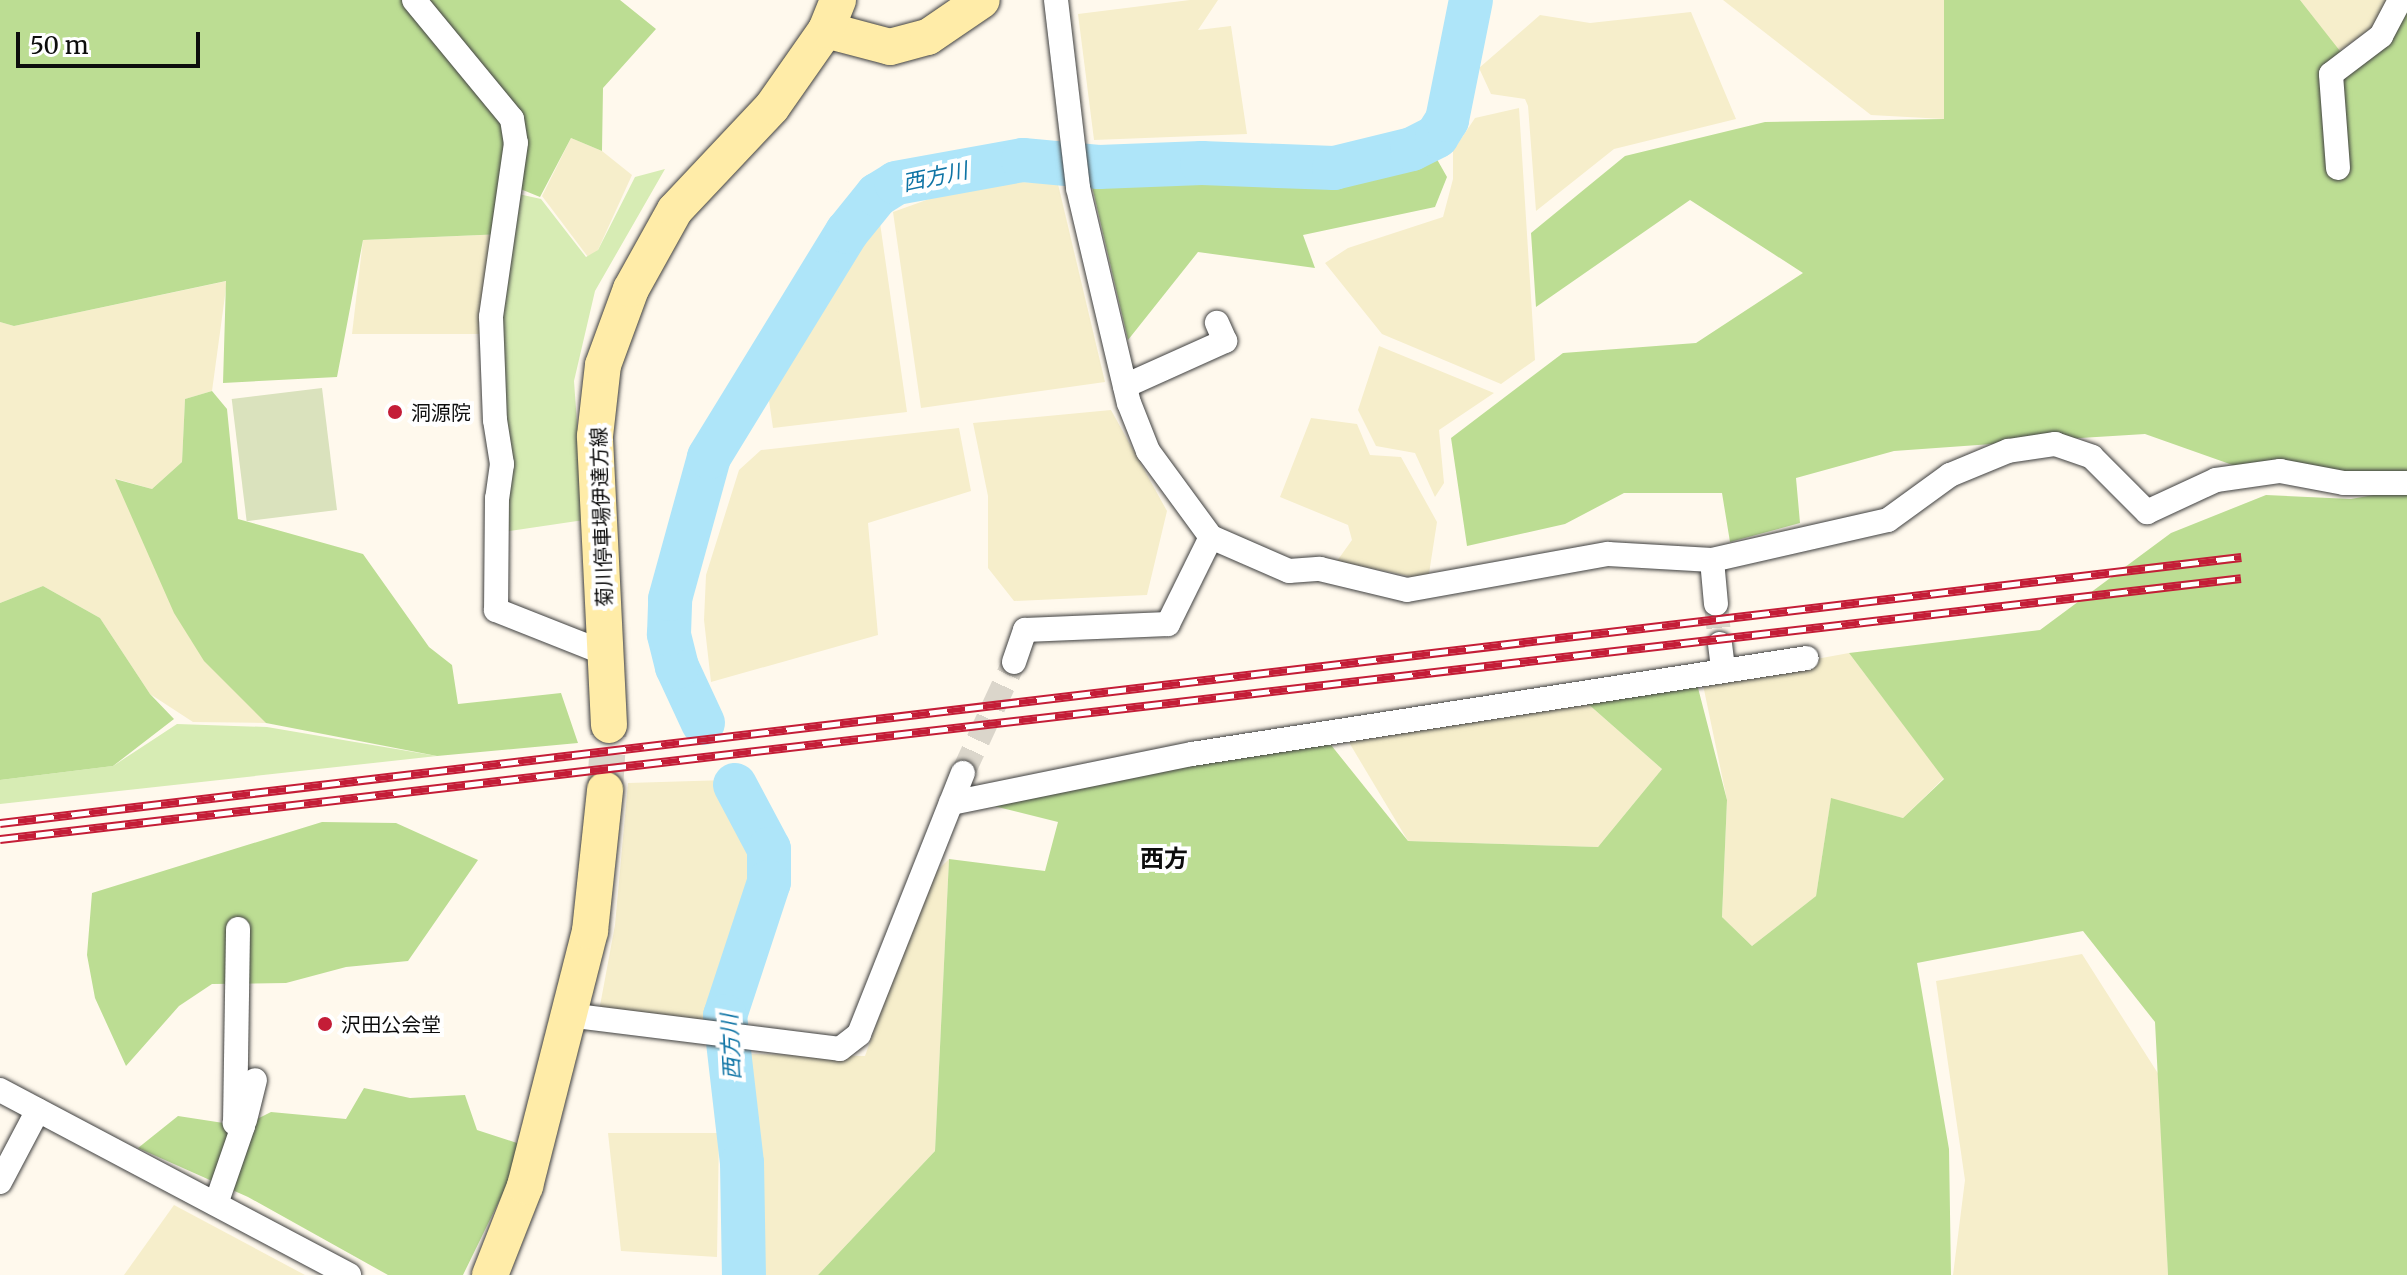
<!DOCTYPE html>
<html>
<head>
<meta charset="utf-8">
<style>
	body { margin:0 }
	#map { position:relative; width:2407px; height:1275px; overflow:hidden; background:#fff9ed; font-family:Merriweather,"Noto Sans JP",serif }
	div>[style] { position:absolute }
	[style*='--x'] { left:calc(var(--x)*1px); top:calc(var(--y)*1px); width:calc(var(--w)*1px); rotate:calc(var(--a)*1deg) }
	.farmland>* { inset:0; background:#f6eecb }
	.green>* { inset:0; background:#d7ecb4 }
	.forest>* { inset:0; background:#bcdd93 }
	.cemetery>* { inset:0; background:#dae2bd; transform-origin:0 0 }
	.river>* { height:44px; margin:-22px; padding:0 22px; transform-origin:22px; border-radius:22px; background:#aee5f9 }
	.street-tunnel>* { height:24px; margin-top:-12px; transform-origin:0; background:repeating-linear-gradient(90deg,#dbd6cb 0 24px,transparent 0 36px) }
	.secondary-tunnel>* { height:36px; margin-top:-18px; transform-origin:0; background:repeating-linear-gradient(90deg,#dbd6cb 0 36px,transparent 0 54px) }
	.roads { filter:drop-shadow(0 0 2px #404040) drop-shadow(0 0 2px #404040) }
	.street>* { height:24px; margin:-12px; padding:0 12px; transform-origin:12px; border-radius:12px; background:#fff }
	.secondary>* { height:36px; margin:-18px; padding:0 18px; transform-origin:18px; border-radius:18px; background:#ffeca8 }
	.rail>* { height:9px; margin-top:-4.5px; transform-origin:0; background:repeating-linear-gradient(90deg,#fff 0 18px,#c41d37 0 36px); box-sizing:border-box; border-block:2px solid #c41d37 }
	.dots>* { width:22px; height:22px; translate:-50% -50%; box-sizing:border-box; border:4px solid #fff; border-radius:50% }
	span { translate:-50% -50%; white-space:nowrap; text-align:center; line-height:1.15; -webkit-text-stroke:8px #fff; paint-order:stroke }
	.poi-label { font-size:20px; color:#0d0d0d }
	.left { translate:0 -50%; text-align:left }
	.street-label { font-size:20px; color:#0d0d0d }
	.water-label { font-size:22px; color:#0f74a5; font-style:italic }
	.quarter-label { font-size:24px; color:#0d0d0d; font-weight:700 }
	.scale { position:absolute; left:16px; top:32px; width:184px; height:36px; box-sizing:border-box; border:4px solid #0d0d0d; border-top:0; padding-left:10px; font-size:24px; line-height:28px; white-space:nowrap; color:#0d0d0d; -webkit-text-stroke:6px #fff; paint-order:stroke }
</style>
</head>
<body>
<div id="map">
	<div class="farmland">
		<i style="clip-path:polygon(1190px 0,1218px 0,1198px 30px,1231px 26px,1247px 134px,1094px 140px,1078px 14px)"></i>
		<i style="clip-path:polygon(1723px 0,1944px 0,1944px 119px,1871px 115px)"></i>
		<i style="clip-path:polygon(2300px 0,2399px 0,2394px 12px,2339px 51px)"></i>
		<i style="clip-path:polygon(1691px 12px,1736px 119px,1614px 149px,1536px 211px,1528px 106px,1525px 99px,1491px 94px,1479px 68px,1540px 15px,1590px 23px)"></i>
		<i style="clip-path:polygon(1519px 108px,1535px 360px,1501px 384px,1382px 334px,1325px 263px,1348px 248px,1443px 217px,1453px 179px,1453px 151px,1475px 118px)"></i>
		<i style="clip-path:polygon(571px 138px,602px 151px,632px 175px,597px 252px,588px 257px,542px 196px)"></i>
		<i style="clip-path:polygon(982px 180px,1058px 184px,1105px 382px,921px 408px,893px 212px)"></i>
		<i style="clip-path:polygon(879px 216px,907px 412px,773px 428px,767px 387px)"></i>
		<i style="clip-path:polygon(506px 234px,490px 334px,352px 334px,363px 240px)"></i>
		<i style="clip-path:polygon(227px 281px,212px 391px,185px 399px,182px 462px,152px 489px,117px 479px,191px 640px,266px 723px,193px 722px,150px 694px,100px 618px,43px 586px,0 603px,0 322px,14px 326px)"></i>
		<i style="clip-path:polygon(1379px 346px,1494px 393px,1439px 430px,1444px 483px,1435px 497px,1415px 453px,1376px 446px,1358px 410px)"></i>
		<i style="clip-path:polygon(1111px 410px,1167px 511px,1147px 595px,1014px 601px,988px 568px,988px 496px,973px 423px)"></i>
		<i style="clip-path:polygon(1311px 418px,1357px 424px,1370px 455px,1401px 457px,1437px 522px,1428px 580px,1337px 561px,1352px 540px,1348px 525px,1280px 497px)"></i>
		<i style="clip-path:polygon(959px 428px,971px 491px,868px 523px,878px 635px,711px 682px,704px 620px,706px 575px,739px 470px,761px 450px)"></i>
		<i style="clip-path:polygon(1849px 653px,1944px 778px,1903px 818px,1831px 799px,1816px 896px,1752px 946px,1722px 917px,1727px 800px,1702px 680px)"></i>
		<i style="clip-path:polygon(1587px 703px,1662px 769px,1598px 847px,1408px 841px,1341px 729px)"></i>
		<i style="clip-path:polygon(727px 780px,760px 849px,760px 889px,719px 1002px,718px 1021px,599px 1011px,615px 925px,628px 783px)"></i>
		<i style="clip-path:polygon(949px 859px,935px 1151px,818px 1275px,765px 1275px,744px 1054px,865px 1056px,928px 880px)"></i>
		<i style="clip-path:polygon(2082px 954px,2159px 1075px,2168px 1275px,1953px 1275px,1965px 1180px,1936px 981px)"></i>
		<i style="clip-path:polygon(608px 1133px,719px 1133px,717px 1257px,621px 1251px)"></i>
		<i style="clip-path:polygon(174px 1205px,305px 1275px,124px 1275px)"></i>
	</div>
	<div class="green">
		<i style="clip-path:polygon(665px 169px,595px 291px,574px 381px,584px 520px,497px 533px,492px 313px,514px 193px,541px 199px,586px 257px,598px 250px,635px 177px)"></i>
		<i style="clip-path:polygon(177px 724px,267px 727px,437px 756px,0 804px,0 780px,113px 766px)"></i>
	</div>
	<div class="forest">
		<i style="clip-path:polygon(0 0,620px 0,656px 29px,603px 88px,602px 151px,571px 138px,540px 197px,513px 186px,504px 234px,363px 240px,337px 377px,223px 383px,226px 281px,14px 326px,0 322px)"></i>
		<i style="clip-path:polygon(1944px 0,2300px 0,2340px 51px,2381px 36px,2407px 0,2407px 476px,2258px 474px,2145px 434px,2048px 440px,1894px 451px,1796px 478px,1800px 523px,1730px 542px,1722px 493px,1624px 493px,1565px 524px,1467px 546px,1451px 438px,1563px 353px,1696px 343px,1803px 273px,1690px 200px,1536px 307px,1531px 233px,1625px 156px,1765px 122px,1944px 119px)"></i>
		<i style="clip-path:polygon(1434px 154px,1447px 177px,1435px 207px,1303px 235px,1315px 268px,1198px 252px,1128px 340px,1091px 182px,1184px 170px,1336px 175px)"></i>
		<i style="clip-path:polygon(212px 391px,227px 409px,238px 519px,363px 554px,429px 647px,452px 665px,458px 704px,561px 693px,578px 743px,437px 756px,266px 723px,204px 661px,174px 613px,115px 479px,152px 489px,182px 462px,185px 399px)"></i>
		<i style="clip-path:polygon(2407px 489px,2407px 1275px,2168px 1275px,2155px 1022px,2083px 931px,1917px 963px,1949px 1149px,1951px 1275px,818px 1275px,935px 1151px,949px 859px,1045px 871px,1058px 822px,969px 800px,1327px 740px,1408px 841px,1598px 847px,1662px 769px,1587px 703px,1697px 684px,1727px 800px,1722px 917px,1752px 946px,1816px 896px,1831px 798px,1903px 818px,1944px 779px,1849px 653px,2040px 630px,2171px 533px,2266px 495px,2351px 499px)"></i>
		<i style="clip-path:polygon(43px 586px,100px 618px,150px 694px,174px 719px,113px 766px,0 780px,0 603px)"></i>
		<i style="clip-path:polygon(322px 822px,396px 823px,478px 860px,408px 961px,346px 967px,286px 983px,212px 984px,179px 1006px,126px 1066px,95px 998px,87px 955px,92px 893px)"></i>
		<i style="clip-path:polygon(364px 1088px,410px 1098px,465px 1095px,477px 1130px,526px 1146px,463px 1275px,388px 1275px,248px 1197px,138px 1148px,178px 1116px,243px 1126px,271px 1112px,346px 1119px)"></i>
	</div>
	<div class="cemetery">
		<i style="left:322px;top:388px;width:123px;height:91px;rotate:83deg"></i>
	</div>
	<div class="river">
		<i style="--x:703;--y:723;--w:62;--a:-114.9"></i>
		<i style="--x:677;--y:667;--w:34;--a:-104"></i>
		<i style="--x:669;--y:634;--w:35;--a:-88"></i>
		<i style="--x:670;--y:599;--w:147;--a:-74.6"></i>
		<i style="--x:709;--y:457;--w:264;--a:-58.5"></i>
		<i style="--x:847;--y:232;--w:48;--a:-51"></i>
		<i style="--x:877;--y:195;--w:22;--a:-32"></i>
		<i style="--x:896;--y:183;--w:129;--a:-10.3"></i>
		<i style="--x:1023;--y:160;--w:76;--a:5.3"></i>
		<i style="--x:1099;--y:167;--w:103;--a:-2.2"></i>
		<i style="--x:1202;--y:163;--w:132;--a:2.2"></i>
		<i style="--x:1334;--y:168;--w:80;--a:-13.7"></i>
		<i style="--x:1412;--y:149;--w:28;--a:-27"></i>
		<i style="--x:1437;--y:136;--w:19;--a:-58"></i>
		<i style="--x:1447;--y:120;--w:122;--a:-78.7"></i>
		<i style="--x:735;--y:785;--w:72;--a:62"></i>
		<i style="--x:769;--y:849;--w:33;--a:90"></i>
		<i style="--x:769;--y:882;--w:141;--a:108.2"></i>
		<i style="--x:725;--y:1016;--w:148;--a:83.4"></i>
		<i style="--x:742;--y:1163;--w:112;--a:89"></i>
	</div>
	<div class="street-tunnel">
		<i style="--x:1716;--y:604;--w:40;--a:84.3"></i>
		<i style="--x:963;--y:773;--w:122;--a:-65.3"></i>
	</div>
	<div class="secondary-tunnel">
		<i style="--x:605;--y:790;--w:65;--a:-86.5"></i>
	</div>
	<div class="roads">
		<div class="street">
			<i style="--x:414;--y:0;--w:154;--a:50.5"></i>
			<i style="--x:512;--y:119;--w:24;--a:81"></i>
			<i style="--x:516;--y:143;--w:176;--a:98.2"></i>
			<i style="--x:491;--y:317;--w:103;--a:87.8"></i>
			<i style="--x:495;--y:420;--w:45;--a:81"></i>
			<i style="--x:502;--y:464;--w:34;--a:98"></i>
			<i style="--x:497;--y:498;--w:112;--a:90.5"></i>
			<i style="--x:496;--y:610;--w:119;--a:21.6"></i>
			<i style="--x:1056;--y:0;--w:189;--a:83.3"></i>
			<i style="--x:1078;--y:188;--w:221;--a:76.7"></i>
			<i style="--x:1129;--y:403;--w:52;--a:68.4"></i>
			<i style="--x:1148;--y:451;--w:107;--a:53.8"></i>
			<i style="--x:1211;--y:537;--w:85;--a:23.6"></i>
			<i style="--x:1289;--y:571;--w:31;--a:-4"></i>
			<i style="--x:1320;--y:569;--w:89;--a:13.6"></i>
			<i style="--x:1407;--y:590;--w:204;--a:-10.2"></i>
			<i style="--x:1608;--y:554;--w:104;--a:3.3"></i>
			<i style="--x:1712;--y:560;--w:180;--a:-12.8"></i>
			<i style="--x:1888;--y:520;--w:77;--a:-36"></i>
			<i style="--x:1950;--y:475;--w:63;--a:-22.5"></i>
			<i style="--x:2008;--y:451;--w:48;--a:-8.5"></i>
			<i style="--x:2055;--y:444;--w:39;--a:19"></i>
			<i style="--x:2092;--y:457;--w:78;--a:45"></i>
			<i style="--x:2147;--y:512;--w:76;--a:-24.9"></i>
			<i style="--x:2216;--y:480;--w:65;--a:-8"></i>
			<i style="--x:2280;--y:471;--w:65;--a:10.6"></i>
			<i style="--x:2344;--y:483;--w:63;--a:0"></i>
			<i style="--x:2338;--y:168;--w:94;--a:-94.3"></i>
			<i style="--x:2331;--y:74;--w:63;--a:-37.2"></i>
			<i style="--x:2381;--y:36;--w:41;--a:-62.2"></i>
			<i style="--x:1125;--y:386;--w:110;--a:-24.2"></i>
			<i style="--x:1225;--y:341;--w:20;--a:-114"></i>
			<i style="--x:1712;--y:560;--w:44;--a:84.8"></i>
			<i style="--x:1720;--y:644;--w:25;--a:83"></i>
			<i style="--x:1014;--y:662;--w:34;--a:-71"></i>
			<i style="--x:1025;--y:630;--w:143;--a:-2.4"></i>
			<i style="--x:1168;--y:624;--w:97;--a:-63.7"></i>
			<i style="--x:951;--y:803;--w:246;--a:-11.5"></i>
			<i style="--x:1192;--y:754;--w:622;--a:-8.87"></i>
			<i style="--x:568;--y:1015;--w:274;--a:7.1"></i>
			<i style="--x:840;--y:1049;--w:24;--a:-38"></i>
			<i style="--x:859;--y:1034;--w:281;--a:-68.3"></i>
			<i style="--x:0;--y:1090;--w:395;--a:27.9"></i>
			<i style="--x:245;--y:1120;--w:41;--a:-76"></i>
			<i style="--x:0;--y:1182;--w:81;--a:-62.2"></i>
			<i style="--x:216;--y:1204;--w:83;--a:-70.9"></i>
			<i style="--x:243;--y:1126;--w:9;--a:-159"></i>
			<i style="--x:235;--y:1123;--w:194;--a:-89.1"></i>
		</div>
		<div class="secondary">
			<i style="--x:826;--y:30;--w:66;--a:14.9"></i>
			<i style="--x:890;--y:47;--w:39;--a:-15"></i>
			<i style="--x:928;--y:37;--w:65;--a:-34.4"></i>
			<i style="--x:609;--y:725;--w:289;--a:-92.8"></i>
			<i style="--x:595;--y:436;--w:71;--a:-83.6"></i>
			<i style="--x:603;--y:365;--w:81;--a:-69.8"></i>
			<i style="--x:631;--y:289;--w:90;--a:-60.9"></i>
			<i style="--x:675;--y:210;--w:141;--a:-46.7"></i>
			<i style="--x:772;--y:107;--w:94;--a:-55"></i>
			<i style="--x:826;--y:30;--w:32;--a:-68"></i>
			<i style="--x:490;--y:1275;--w:96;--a:-68.5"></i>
			<i style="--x:525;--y:1186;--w:263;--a:-75.7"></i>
			<i style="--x:590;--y:931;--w:142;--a:-83.9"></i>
		</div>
	</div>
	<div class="rail">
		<i style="--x:0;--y:823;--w:2257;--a:-6.77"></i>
		<i style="--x:0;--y:839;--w:2256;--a:-6.64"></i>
	</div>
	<div class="dots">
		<i style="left:395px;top:412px;background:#c41d37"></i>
		<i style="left:325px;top:1024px;background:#c41d37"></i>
	</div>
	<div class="poi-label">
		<span class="left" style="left:411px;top:412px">洞源院</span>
		<span class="left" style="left:341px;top:1024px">沢田公会堂</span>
	</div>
	<div class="street-label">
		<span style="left:601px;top:517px;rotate:-92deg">菊川停車場伊達方線</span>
	</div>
	<div class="water-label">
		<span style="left:935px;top:177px;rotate:-12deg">西方川</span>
		<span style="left:731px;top:1047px;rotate:-93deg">西方川</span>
	</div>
	<div class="quarter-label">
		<span style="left:1164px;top:859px">西方</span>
	</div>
	<div class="scale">50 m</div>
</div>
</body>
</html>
